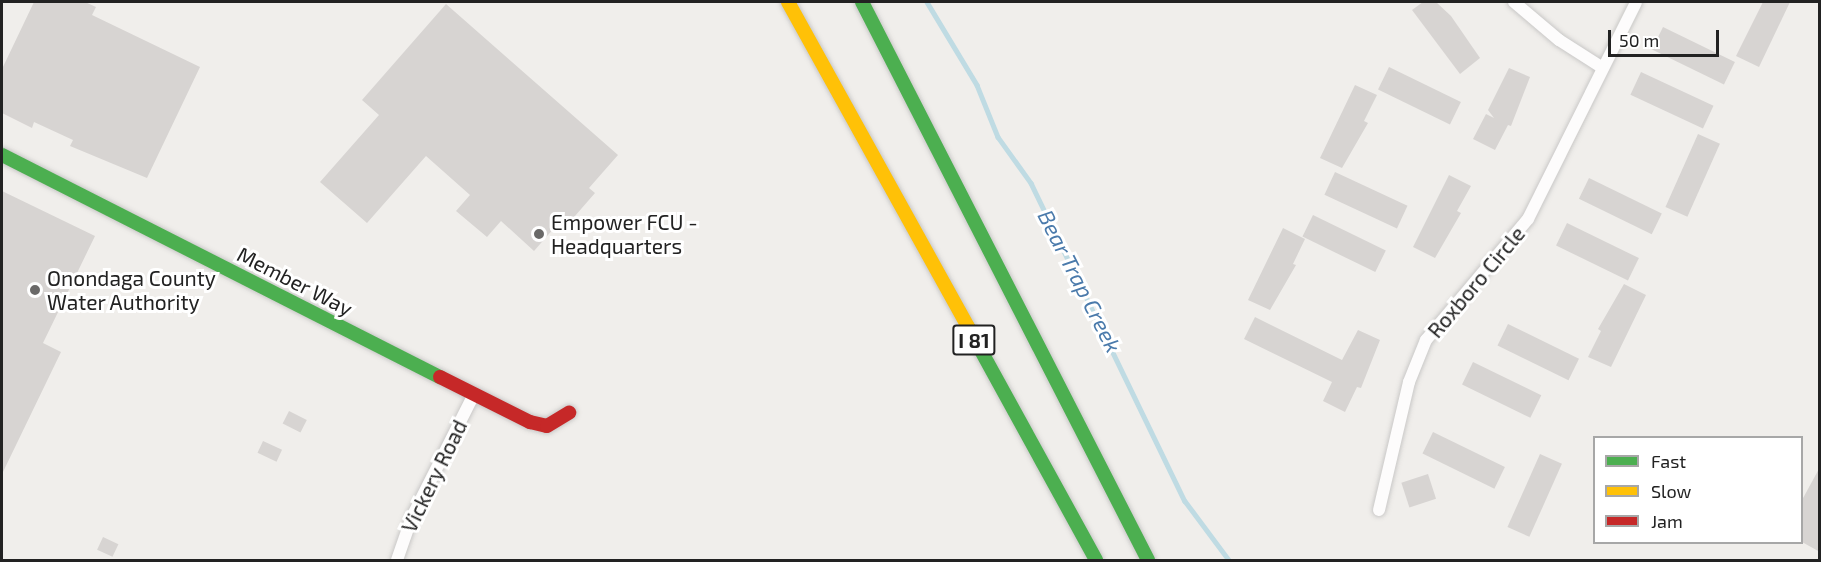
<!DOCTYPE html>
<html>
<head>
<meta charset="utf-8">
<style>
	body { margin:0 }
	#map { position:relative; width:1821px; height:562px; overflow:hidden; background:#f0eeeb; font-family:"Exo 2",sans-serif }
	div>[style] { position:absolute }
	[style*='--x'] { left:calc(var(--x)*1px); top:calc(var(--y)*1px); width:calc(var(--w)*1px); rotate:calc(var(--a)*1deg) }
	.stream>* { height:4.5px; margin:-2.25px; padding:0 2.25px; transform-origin:2.25px; border-radius:2.25px; background:#bfdbe3 }
	.building>* { inset:0; background:#d7d4d2; transform-origin:0 0 }
	.roads { filter:drop-shadow(0 0 2px #c9c8c7) drop-shadow(0 0 2px #c9c8c7) }
	.street>* { height:12px; margin:-6px; padding:0 6px; transform-origin:6px; border-radius:6px; background:#fdfcfc }
	.fast>* { height:14px; margin:-7px; padding:0 7px; transform-origin:7px; border-radius:7px; background:#4caf50 }
	.slow>* { height:14px; margin:-7px; padding:0 7px; transform-origin:7px; border-radius:7px; background:#ffc107 }
	.jam>* { height:14px; margin:-7px; padding:0 7px; transform-origin:7px; border-radius:7px; background:#c62828 }
	.dots>* { width:16px; height:16px; translate:-50% -50%; box-sizing:border-box; border:3px solid #fff; border-radius:50% }
	span { translate:-50% -50%; white-space:nowrap; text-align:center; line-height:1.15; -webkit-text-stroke:6px #fff; paint-order:stroke }
	.shield-label span { padding:2px 4px; background:#fff; border:2px solid; border-radius:4px; -webkit-text-stroke-width:0 }
	.shield-label { font-size:20px; color:#222; font-weight:700 }
	.poi-label { font-size:21px; color:#222 }
	.left { translate:0 -50%; text-align:left }
	.street-label { font-size:21px; color:#222 }
	.water-label { font-size:22px; color:#4a7aab; font-style:italic }
	.frame { position:absolute; inset:0; border:3px solid #222; pointer-events:none }
	.legend { position:absolute; left:1593px; top:436px; width:210px; height:108px; box-sizing:border-box; background:#fff; border:2px solid #a7a7a7; margin:0; padding:8px 10px; list-style:none; font-size:18px; color:#222 }
	.legend li { display:flex; align-items:center; gap:12px; height:30px }
	.legend b { width:30px; border:2px solid #a7a7a7 }
	.scale { position:absolute; left:1608px; top:30px; width:111px; height:27px; box-sizing:border-box; border:3px solid #222; border-top:0; padding-left:8px; font-size:18px; line-height:21px; white-space:nowrap; color:#222; -webkit-text-stroke:4px #fff; paint-order:stroke }
</style>
</head>
<body>
<div id="map">
	<div class="stream">
		<i style="--x:927;--y:2;--w:97;--a:58.9"></i>
		<i style="--x:977;--y:85;--w:56;--a:68"></i>
		<i style="--x:998;--y:137;--w:57;--a:54.3"></i>
		<i style="--x:1031;--y:183;--w:353;--a:64.2"></i>
		<i style="--x:1185;--y:501;--w:74;--a:53.3"></i>
	</div>
	<div class="building">
		<i style="clip-path:polygon(34px 2px,85px 2px,96px 7px,92px 15px,200px 67px,147px 178px,70px 146px,73px 140px,34px 122px,32px 128px,2px 113px,2px 69px)"></i>
		<i style="clip-path:polygon(1423px 2px,1436px 2px,1451px 16px,1480px 58px,1460px 74px,1412px 10px)"></i>
		<i style="clip-path:polygon(1763px 2px,1790px 2px,1759px 67px,1736px 56px)"></i>
		<i style="clip-path:polygon(446px 4px,618px 155px,589px 188px,595px 193px,568px 224px,562px 219px,534px 251px,501px 221px,487px 237px,456px 211px,470px 195px,426px 156px,367px 223px,320px 182px,379px 115px,362px 100px)"></i>
		<i style="left:1663px;top:27px;width:80px;height:25px;rotate:26deg"></i>
		<i style="left:1389px;top:67px;width:80px;height:25px;rotate:26deg"></i>
		<i style="clip-path:polygon(1509px 68px,1530px 77px,1511px 126px,1508px 125px,1495px 150px,1473px 139px,1486px 114px,1494px 118px,1488px 110px)"></i>
		<i style="left:1641px;top:72px;width:80px;height:25px;rotate:25deg"></i>
		<i style="clip-path:polygon(1355px 85px,1377px 95px,1364px 121px,1368px 123px,1342px 168px,1320px 158px)"></i>
		<i style="left:1698px;top:134px;width:24px;height:80px;rotate:24deg"></i>
		<i style="left:1335px;top:172px;width:80px;height:25px;rotate:25deg"></i>
		<i style="clip-path:polygon(1449px 175px,1471px 186px,1457px 211px,1461px 213px,1435px 258px,1413px 247px)"></i>
		<i style="left:1589px;top:178px;width:81px;height:23px;rotate:26deg"></i>
		<i style="clip-path:polygon(2px 191px,95px 236px,43px 343px,61px 352px,2px 474px)"></i>
		<i style="left:1313px;top:215px;width:81px;height:24px;rotate:26deg"></i>
		<i style="left:1567px;top:223px;width:80px;height:25px;rotate:26deg"></i>
		<i style="clip-path:polygon(1283px 228px,1305px 239px,1293px 264px,1296px 265px,1270px 310px,1248px 300px)"></i>
		<i style="clip-path:polygon(1624px 284px,1646px 295px,1611px 367px,1588px 357px,1601px 331px,1598px 329px)"></i>
		<i style="clip-path:polygon(1255px 317px,1342px 360px,1358px 330px,1380px 340px,1361px 388px,1357px 387px,1345px 412px,1323px 401px,1332px 382px,1244px 339px)"></i>
		<i style="left:1508px;top:324px;width:79px;height:24px;rotate:26deg"></i>
		<i style="left:1473px;top:362px;width:76px;height:25px;rotate:26deg"></i>
		<i style="left:289px;top:411px;width:20px;height:14px;rotate:27deg"></i>
		<i style="left:1433px;top:432px;width:80px;height:24px;rotate:26deg"></i>
		<i style="left:263px;top:441px;width:21px;height:13px;rotate:25deg"></i>
		<i style="left:1540px;top:454px;width:24px;height:80px;rotate:24deg"></i>
		<i style="clip-path:polygon(1820px 467px,1820px 552px,1802px 542px,1802px 500px)"></i>
		<i style="left:1428px;top:474px;width:26px;height:28px;rotate:72deg"></i>
		<i style="left:103px;top:537px;width:17px;height:14px;rotate:25deg"></i>
	</div>
	<div class="roads">
		<div class="street">
			<i style="--x:1514;--y:2;--w:59;--a:40.2"></i>
			<i style="--x:1559;--y:40;--w:52;--a:32.5"></i>
			<i style="--x:1379;--y:510;--w:131;--a:-76.8"></i>
			<i style="--x:1409;--y:382;--w:45;--a:-68"></i>
			<i style="--x:1426;--y:340;--w:158;--a:-49.9"></i>
			<i style="--x:1528;--y:219;--w:242;--a:-63.5"></i>
			<i style="--x:397;--y:560;--w:46;--a:-70.8"></i>
			<i style="--x:412;--y:517;--w:138;--a:-63.2"></i>
		</div>
		<div class="fast">
			<i style="--x:862;--y:2;--w:627;--a:62.86"></i>
			<i style="--x:2;--y:155;--w:491;--a:26.9"></i>
			<i style="--x:968;--y:327;--w:266;--a:61.2"></i>
		</div>
		<div class="slow">
			<i style="--x:788;--y:2;--w:372;--a:61"></i>
		</div>
		<div class="jam">
			<i style="--x:440;--y:377;--w:101;--a:26.6"></i>
			<i style="--x:530;--y:422;--w:17;--a:13"></i>
			<i style="--x:547;--y:426;--w:26;--a:-31"></i>
		</div>
	</div>
	<div class="dots">
		<i style="left:539px;top:234px;background:#6a6968"></i>
		<i style="left:35px;top:290px;background:#6a6968"></i>
	</div>
	<div class="shield-label">
		<span style="left:974px;top:340px">I 81</span>
	</div>
	<div class="poi-label">
		<span class="left" style="left:551px;top:234px">Empower FCU -<br>Headquarters</span>
		<span class="left" style="left:47px;top:290px">Onondaga County<br>Water Authority</span>
	</div>
	<div class="street-label">
		<span style="left:295px;top:281px;rotate:27deg">Member Way</span>
		<span style="left:1476px;top:282px;rotate:-50deg">Roxboro Circle</span>
		<span style="left:434px;top:476px;rotate:-64deg">Vickery Road</span>
	</div>
	<div class="water-label">
		<span style="left:1080px;top:281px;rotate:63deg">Bear Trap Creek</span>
	</div>
	<div class="frame"></div>
	<ul class="legend">
	<li><b style="height:8px;background:#4caf50"></b>Fast</li>
	<li><b style="height:8px;background:#ffc107"></b>Slow</li>
	<li><b style="height:8px;background:#c62828"></b>Jam</li>
	</ul>
	<div class="scale">50 m</div>
</div>
</body>
</html>
